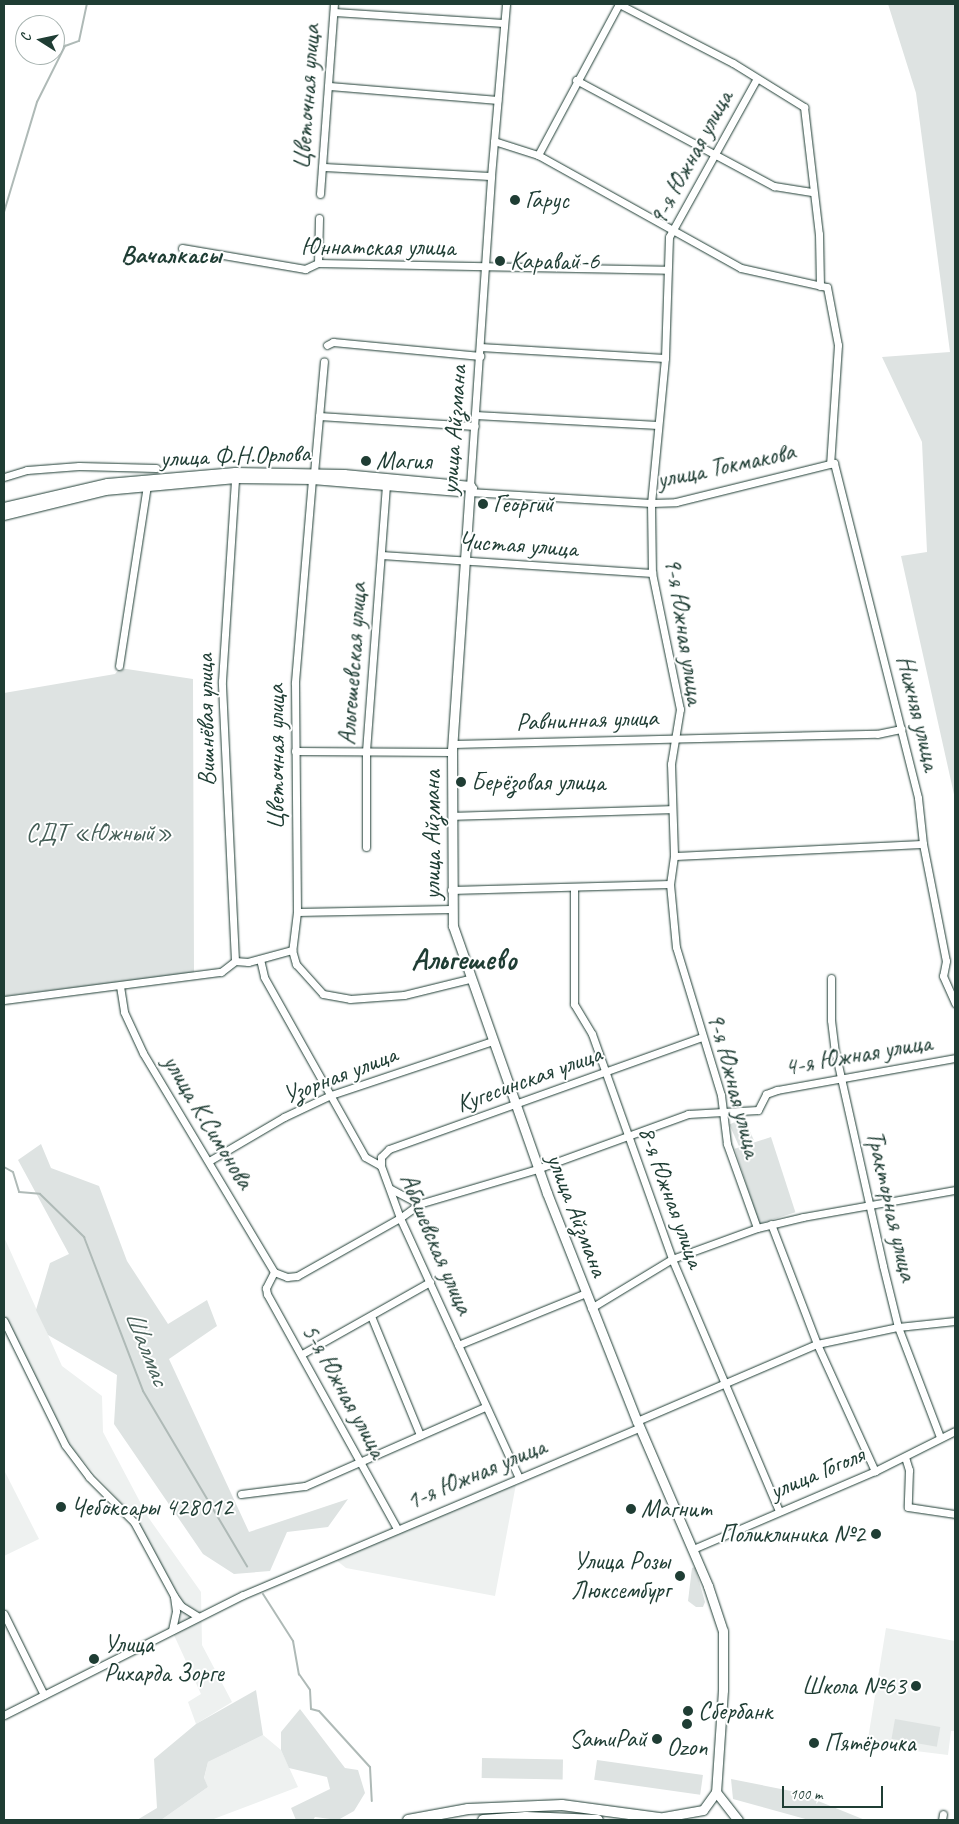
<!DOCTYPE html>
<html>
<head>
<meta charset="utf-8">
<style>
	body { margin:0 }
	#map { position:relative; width:959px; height:1824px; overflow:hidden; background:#fff; font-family:Caveat,sans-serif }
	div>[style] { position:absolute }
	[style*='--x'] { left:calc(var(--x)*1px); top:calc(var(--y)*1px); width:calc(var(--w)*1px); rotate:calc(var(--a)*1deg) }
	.built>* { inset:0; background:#eef1f0 }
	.green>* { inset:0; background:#dee3e2; transform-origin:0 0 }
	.stream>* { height:2px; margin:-1px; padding:0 1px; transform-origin:1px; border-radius:1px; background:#afbab7 }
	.roads { filter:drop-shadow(0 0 1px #1f3d34) drop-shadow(0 0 1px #1f3d34) }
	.street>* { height:7px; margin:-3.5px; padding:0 3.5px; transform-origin:3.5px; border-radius:3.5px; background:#fff }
	.secondary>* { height:9px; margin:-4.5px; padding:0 4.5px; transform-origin:4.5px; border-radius:4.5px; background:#fff }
	.primary>* { height:10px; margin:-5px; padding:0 5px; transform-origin:5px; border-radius:5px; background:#fff }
	.dots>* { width:14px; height:14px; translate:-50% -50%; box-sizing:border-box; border:2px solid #fff; border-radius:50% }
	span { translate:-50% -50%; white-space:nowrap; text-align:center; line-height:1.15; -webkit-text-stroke:4px #fff; paint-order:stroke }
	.street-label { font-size:25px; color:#1f3d34 }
	.poi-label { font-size:25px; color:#1f3d34 }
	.left { translate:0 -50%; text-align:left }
	.right { translate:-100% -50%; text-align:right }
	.park-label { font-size:25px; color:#455e57 }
	.neighbourhood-label { font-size:26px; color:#1f3d34; font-weight:700 }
	.water-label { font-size:26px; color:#4a625b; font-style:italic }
	.district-label { font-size:30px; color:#1f3d34; font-weight:700 }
	.frame { position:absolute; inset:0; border:5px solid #1f3d34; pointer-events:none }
	.north { position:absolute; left:15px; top:15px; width:50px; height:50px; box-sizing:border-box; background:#fff; border:1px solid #a5b1ae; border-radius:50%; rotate:280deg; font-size:14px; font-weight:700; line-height:20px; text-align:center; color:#1f3d34 }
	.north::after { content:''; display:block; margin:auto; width:18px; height:22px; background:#1f3d34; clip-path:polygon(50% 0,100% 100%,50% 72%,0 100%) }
	.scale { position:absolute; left:782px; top:1786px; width:101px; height:22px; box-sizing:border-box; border:2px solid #1f3d34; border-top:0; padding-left:6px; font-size:15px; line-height:18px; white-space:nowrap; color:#1f3d34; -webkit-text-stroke:4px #fff; paint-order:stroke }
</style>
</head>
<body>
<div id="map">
	<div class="built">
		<i style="clip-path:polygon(4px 1237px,62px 1366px,102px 1396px,103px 1432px,148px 1517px,201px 1592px,202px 1645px,232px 1702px,196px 1724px,188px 1702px,201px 1694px,173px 1633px,180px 1614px,138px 1521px,68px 1444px,4px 1318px)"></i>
		<i style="clip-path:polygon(4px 1470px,39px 1539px,4px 1556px)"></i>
		<i style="clip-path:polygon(516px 1484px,495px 1596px,346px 1568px,336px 1560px)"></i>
		<i style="clip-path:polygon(886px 1628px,955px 1641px,955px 1731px,951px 1731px,948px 1755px,867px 1745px)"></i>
		<i style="clip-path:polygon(263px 1735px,281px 1750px,298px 1787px,211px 1820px,161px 1820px,208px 1787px,204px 1779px,208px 1762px)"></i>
	</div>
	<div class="green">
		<i style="clip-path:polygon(888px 4px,955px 4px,955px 799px,901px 556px,927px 552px,922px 442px,882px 357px,950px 352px,916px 93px)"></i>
		<i style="clip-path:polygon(120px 668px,193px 679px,194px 973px,4px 996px,4px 693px,115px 674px)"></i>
		<i style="left:744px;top:1118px;width:24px;height:16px;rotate:66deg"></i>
		<i style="left:771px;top:1137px;width:79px;height:38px;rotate:72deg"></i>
		<i style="clip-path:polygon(41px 1144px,51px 1168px,99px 1186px,127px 1261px,168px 1324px,207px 1300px,217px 1326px,169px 1359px,249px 1532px,348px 1499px,328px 1527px,287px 1532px,270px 1571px,234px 1574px,203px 1554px,114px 1424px,117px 1375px,48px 1335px,36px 1310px,50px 1263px,69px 1254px,18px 1160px)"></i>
		<i style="clip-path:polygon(695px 1567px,705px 1602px,703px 1607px,696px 1607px,688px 1601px,692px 1568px)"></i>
		<i style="clip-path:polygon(256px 1690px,263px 1735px,208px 1762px,204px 1778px,208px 1787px,161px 1820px,137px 1820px,157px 1808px,154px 1759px,196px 1724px)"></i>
		<i style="clip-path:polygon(300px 1709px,345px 1768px,358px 1770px,365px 1793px,354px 1811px,338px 1820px,315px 1817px,313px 1820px,296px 1820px,291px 1808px,330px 1789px,327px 1777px,289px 1768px,281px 1750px,281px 1732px)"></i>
		<i style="left:895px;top:1719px;width:46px;height:20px;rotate:10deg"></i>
		<i style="left:482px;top:1758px;width:81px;height:20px;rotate:1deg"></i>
		<i style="left:597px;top:1760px;width:107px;height:20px;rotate:8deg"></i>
		<i style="clip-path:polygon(731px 1779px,796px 1792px,865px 1820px,809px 1820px,733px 1799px)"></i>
	</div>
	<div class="stream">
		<i style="--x:4;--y:212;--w:115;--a:-73.3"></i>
		<i style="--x:37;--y:102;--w:63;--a:-63.4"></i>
		<i style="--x:65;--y:46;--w:15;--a:-20"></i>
		<i style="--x:79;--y:41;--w:38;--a:-78"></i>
		<i style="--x:4;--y:1167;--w:10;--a:29"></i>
		<i style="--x:13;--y:1172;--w:21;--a:73"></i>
		<i style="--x:19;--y:1192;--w:21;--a:5"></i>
		<i style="--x:40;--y:1194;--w:62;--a:44.3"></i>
		<i style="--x:84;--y:1237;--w:165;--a:69"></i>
		<i style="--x:143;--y:1391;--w:204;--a:59.3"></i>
		<i style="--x:263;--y:1594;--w:56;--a:57.4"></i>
		<i style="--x:293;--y:1641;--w:34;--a:80"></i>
		<i style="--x:299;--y:1674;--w:19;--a:55"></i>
		<i style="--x:310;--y:1690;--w:19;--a:87"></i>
		<i style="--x:311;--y:1709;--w:8;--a:14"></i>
		<i style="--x:319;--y:1711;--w:76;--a:47.7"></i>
		<i style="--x:370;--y:1767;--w:34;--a:87"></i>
	</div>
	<div class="roads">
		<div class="street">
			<i style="--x:619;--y:4;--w:128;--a:27.4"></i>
			<i style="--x:733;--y:63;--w:84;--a:31.8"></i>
			<i style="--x:804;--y:107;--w:128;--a:83.3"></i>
			<i style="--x:819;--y:234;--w:52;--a:88.9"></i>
			<i style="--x:334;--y:12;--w:170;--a:3.7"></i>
			<i style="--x:576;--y:80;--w:225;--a:28.2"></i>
			<i style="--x:774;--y:186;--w:38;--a:9"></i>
			<i style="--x:756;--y:80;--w:179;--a:119"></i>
			<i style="--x:669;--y:237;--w:121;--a:91.9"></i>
			<i style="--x:665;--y:358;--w:146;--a:95.5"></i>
			<i style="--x:651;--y:503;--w:70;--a:89.2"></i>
			<i style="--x:652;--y:573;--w:139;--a:78.4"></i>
			<i style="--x:680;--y:709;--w:56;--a:99.3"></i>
			<i style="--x:671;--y:764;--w:92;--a:88.1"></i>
			<i style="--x:674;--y:856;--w:28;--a:98"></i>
			<i style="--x:670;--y:884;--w:63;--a:84.6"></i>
			<i style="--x:676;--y:947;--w:155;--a:73.1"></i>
			<i style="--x:721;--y:1095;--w:49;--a:83"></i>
			<i style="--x:727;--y:1144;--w:89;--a:70.3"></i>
			<i style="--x:330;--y:86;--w:168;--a:4.8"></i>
			<i style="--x:494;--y:141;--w:46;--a:17.7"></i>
			<i style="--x:538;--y:155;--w:232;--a:29.1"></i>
			<i style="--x:741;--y:268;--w:88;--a:12.5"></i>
			<i style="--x:827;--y:287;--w:59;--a:79.3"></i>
			<i style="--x:838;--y:345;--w:119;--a:93.8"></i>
			<i style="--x:538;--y:155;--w:171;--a:-61.8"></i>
			<i style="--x:323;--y:167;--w:168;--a:3.1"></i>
			<i style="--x:320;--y:194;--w:191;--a:-85.8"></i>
			<i style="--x:182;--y:248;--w:125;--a:9.7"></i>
			<i style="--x:305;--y:269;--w:14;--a:-25"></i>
			<i style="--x:318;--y:263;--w:349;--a:1.1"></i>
			<i style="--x:318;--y:263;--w:45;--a:-88.7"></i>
			<i style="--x:327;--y:345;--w:7;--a:-27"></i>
			<i style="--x:333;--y:342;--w:148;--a:5.4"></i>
			<i style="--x:480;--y:347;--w:185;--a:3.4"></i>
			<i style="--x:475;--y:415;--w:183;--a:3.1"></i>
			<i style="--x:319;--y:416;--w:156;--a:3.7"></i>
			<i style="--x:314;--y:473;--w:112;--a:-84.9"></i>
			<i style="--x:4;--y:477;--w:24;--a:-17"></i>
			<i style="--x:27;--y:470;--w:52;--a:-4.4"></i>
			<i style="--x:79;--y:466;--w:77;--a:1.5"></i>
			<i style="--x:312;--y:479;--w:205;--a:94.8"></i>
			<i style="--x:295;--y:683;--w:229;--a:89.5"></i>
			<i style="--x:297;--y:912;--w:38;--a:97"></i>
			<i style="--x:292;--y:950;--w:15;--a:74"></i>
			<i style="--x:296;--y:964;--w:40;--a:48"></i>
			<i style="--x:323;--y:994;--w:27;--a:10"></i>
			<i style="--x:350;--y:999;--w:54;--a:-4.2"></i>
			<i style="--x:404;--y:995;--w:67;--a:-13.8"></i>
			<i style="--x:473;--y:488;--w:4;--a:-146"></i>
			<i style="--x:470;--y:486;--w:311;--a:-86.1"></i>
			<i style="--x:491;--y:176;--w:173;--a:-85"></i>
			<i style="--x:469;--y:492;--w:182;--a:3.5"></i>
			<i style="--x:651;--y:503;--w:25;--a:-2"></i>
			<i style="--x:676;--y:502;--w:163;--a:-13.9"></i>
			<i style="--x:834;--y:463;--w:345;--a:75.9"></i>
			<i style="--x:918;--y:798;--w:46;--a:83.8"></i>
			<i style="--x:923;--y:844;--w:119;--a:78.9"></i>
			<i style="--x:946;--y:961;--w:15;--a:101"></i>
			<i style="--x:943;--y:976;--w:30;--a:66"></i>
			<i style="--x:381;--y:555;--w:272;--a:3.8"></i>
			<i style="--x:119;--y:666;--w:183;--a:-81.2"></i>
			<i style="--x:453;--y:744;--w:424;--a:-1.4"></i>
			<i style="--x:877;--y:734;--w:25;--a:-12"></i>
			<i style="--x:295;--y:751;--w:157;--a:0.4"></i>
			<i style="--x:452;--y:816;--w:220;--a:-1.8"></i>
			<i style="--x:366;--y:847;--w:96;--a:-90"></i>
			<i style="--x:366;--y:751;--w:268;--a:-85.7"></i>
			<i style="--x:674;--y:856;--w:249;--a:-2.8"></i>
			<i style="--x:574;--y:887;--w:117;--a:90"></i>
			<i style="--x:574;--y:1004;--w:35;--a:59"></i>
			<i style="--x:592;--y:1034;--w:239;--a:70.4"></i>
			<i style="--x:672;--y:1259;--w:274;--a:67"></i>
			<i style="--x:451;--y:890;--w:219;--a:-1.6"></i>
			<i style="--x:297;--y:912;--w:154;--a:-1.1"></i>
			<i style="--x:260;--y:959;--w:18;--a:77"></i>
			<i style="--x:264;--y:977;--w:206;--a:60.7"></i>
			<i style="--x:365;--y:1157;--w:18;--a:29"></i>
			<i style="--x:381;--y:1166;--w:55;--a:69.9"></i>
			<i style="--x:400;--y:1218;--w:284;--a:65.4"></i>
			<i style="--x:235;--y:961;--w:280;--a:-92.7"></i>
			<i style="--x:222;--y:681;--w:203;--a:-86.3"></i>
			<i style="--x:831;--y:978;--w:42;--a:90"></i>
			<i style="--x:831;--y:1020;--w:31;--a:83"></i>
			<i style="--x:835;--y:1051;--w:220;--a:77.4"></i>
			<i style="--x:883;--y:1266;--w:63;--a:76.2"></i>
			<i style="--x:898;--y:1327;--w:118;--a:69.1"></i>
			<i style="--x:120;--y:986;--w:26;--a:81"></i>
			<i style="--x:124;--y:1012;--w:45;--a:65.1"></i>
			<i style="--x:143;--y:1053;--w:255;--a:59.1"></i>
			<i style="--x:4;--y:1000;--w:219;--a:-7.4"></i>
			<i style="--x:221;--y:972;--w:18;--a:-38"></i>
			<i style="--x:235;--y:961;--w:13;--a:4"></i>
			<i style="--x:248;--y:962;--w:46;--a:-15.3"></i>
			<i style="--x:209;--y:1161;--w:87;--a:-30.4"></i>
			<i style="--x:284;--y:1117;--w:52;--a:-25.1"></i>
			<i style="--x:331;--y:1095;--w:170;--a:-18.5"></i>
			<i style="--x:381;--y:1166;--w:9;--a:-90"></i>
			<i style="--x:381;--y:1157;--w:11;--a:-45"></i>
			<i style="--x:389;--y:1149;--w:331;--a:-19.7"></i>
			<i style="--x:391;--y:1189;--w:32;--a:28"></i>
			<i style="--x:771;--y:1224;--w:129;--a:69"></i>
			<i style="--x:817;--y:1344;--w:140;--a:65.5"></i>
			<i style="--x:274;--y:1272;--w:14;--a:21"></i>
			<i style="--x:287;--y:1277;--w:10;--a:-6"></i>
			<i style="--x:297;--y:1276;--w:118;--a:-29.4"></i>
			<i style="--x:400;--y:1218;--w:24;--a:-36"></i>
			<i style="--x:419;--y:1204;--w:123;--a:-16.5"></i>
			<i style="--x:537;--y:1169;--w:161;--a:-20"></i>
			<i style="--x:688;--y:1114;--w:70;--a:-3.3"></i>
			<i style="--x:758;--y:1110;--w:18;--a:-63"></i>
			<i style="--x:766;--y:1094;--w:12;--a:-20"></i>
			<i style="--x:777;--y:1090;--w:181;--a:-10.2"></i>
			<i style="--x:274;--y:1272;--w:18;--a:117"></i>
			<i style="--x:266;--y:1288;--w:6;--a:81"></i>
			<i style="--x:267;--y:1294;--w:269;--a:61"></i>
			<i style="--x:591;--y:1308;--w:95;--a:-31.2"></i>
			<i style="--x:672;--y:1259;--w:90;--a:-20"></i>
			<i style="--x:757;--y:1228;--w:47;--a:-13.4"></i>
			<i style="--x:803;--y:1217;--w:154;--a:-10.1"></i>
			<i style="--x:371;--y:1316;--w:129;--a:67.6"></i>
			<i style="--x:4;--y:1321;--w:138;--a:63.8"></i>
			<i style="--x:65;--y:1445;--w:40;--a:53"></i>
			<i style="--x:89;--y:1477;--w:64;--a:45"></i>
			<i style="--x:134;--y:1522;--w:84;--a:61.6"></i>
			<i style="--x:174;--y:1596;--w:12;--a:55"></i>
			<i style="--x:181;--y:1606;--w:19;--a:32"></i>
			<i style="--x:458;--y:1345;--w:138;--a:-22.1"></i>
			<i style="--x:302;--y:1354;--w:147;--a:-29.4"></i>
			<i style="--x:637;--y:1421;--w:196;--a:-23.2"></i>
			<i style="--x:817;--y:1344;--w:83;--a:-11.9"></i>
			<i style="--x:898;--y:1327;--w:57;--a:-6"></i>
			<i style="--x:905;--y:1457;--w:14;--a:73"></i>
			<i style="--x:909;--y:1470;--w:37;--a:92"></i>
			<i style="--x:908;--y:1507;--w:48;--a:8.5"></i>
			<i style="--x:241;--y:1494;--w:64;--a:-7.1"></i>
			<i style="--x:305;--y:1486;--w:197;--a:-23.7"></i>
			<i style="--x:693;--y:1549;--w:198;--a:-23.2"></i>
			<i style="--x:875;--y:1471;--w:89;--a:-26.6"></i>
			<i style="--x:4;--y:1614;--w:90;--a:63.7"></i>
			<i style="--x:172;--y:1630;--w:19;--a:-78"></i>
			<i style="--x:176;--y:1611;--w:14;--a:-98"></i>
			<i style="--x:4;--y:1715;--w:267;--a:-26.7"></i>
			<i style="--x:243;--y:1595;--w:431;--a:-22.9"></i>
			<i style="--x:942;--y:1820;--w:6;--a:-81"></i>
		</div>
		<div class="secondary">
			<i style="--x:4;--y:507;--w:106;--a:-13.1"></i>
			<i style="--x:107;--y:483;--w:128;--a:-4.9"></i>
			<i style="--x:235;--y:472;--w:109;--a:1.1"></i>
			<i style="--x:344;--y:474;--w:127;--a:5.4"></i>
			<i style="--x:470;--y:486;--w:267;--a:93.9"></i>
			<i style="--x:452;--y:752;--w:174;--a:89.7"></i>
			<i style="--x:453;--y:926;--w:283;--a:70.6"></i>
			<i style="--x:547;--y:1193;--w:245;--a:68.5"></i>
			<i style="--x:637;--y:1421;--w:180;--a:66.7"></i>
			<i style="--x:708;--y:1586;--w:47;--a:71.6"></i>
			<i style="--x:723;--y:1631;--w:59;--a:90"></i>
			<i style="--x:723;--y:1690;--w:102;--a:93.9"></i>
			<i style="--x:716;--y:1792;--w:22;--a:126"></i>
			<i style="--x:703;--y:1810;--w:40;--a:170"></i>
			<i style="--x:4;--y:515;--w:104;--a:-13.9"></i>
			<i style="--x:105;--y:490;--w:131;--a:-5.3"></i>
			<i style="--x:235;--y:478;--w:77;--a:0.7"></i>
			<i style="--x:312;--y:479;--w:147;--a:4.7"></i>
			<i style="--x:716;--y:1792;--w:36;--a:52"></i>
		</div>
		<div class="primary">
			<i style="--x:408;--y:1820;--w:61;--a:-10.4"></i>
			<i style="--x:468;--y:1809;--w:94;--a:-2.4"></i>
			<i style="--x:562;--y:1805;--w:113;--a:7.6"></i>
			<i style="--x:483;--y:1820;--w:43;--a:-4"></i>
			<i style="--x:526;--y:1817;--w:72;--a:2.4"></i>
		</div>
	</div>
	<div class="dots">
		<i style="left:515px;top:200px;background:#1f3d34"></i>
		<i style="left:500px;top:261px;background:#1f3d34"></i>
		<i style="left:366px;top:461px;background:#1f3d34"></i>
		<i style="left:483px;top:504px;background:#1f3d34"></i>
		<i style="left:461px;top:782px;background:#1f3d34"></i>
		<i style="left:61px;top:1507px;background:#1f3d34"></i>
		<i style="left:631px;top:1509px;background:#1f3d34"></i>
		<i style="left:876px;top:1534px;background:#1f3d34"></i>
		<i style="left:680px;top:1576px;background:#1f3d34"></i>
		<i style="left:94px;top:1659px;background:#1f3d34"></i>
		<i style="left:916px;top:1686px;background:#1f3d34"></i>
		<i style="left:688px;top:1711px;background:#1f3d34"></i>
		<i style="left:687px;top:1724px;background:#1f3d34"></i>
		<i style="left:657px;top:1739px;background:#1f3d34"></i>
		<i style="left:814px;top:1743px;background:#1f3d34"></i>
	</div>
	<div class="street-label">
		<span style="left:307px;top:97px;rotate:-86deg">Цветочная улица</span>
		<span style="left:691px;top:158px;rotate:-62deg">9-я Южная улица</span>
		<span style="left:378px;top:247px">Юннатская улица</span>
		<span style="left:454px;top:430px;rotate:-86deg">улица Айзмана</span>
		<span style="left:235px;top:456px;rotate:-2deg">улица Ф.Н.Орлова</span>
		<span style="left:726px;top:466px;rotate:-12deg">улица Токмакова</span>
		<span style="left:518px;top:545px;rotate:4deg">Чистая улица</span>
		<span style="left:684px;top:631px;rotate:81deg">9-я Южная улица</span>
		<span style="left:353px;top:664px;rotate:-86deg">Альгешевская улица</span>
		<span style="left:918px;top:713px;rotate:76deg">Нижняя улица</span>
		<span style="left:206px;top:720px;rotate:-91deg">Вишнёвая улица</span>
		<span style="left:587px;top:720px;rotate:-2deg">Равнинная улица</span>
		<span style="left:276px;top:757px;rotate:-90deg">Цветочная улица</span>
		<span style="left:432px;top:835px;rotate:-90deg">улица Айзмана</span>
		<span style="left:858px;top:1055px;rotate:-10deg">4-я Южная улица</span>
		<span style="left:340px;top:1075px;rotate:-21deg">Узорная улица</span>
		<span style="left:529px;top:1079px;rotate:-20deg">Кугесинская улица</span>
		<span style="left:734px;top:1085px;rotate:75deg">9-я Южная улица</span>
		<span style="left:208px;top:1122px;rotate:59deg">улица К.Симонова</span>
		<span style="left:671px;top:1197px;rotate:70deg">8-я Южная улица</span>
		<span style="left:891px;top:1206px;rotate:77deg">Тракторная улица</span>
		<span style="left:577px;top:1215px;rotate:69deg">улица Айзмана</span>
		<span style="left:436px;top:1244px;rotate:67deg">Абашевская улица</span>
		<span style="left:344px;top:1391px;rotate:61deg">5-я Южная улица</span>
		<span style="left:817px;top:1473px;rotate:-23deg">улица Гоголя</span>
		<span style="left:476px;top:1474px;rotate:-23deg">1-я Южная улица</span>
	</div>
	<div class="poi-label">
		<span class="left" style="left:525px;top:200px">Гарус</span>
		<span class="left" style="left:510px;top:261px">Каравай-6</span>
		<span class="left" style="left:376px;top:461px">Магия</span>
		<span class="left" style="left:493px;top:504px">Георгий</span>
		<span class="left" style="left:471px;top:782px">Берёзовая улица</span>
		<span class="left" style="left:71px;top:1507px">Чебоксары 428012</span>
		<span class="left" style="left:641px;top:1509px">Магнит</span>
		<span class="right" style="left:865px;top:1534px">Поликлиника №2</span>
		<span class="right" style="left:670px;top:1576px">Улица Розы<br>Люксембург</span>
		<span class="left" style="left:104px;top:1659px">Улица<br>Рихарда Зорге</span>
		<span class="right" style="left:906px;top:1686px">Школа №63</span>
		<span class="left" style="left:698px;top:1711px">Сбербанк</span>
		<span class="right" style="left:647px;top:1739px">SamuРай</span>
		<span class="left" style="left:824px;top:1743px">Пятёрочка</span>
		<span style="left:687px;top:1747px">Ozon</span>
	</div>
	<div class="park-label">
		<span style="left:99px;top:833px">СДТ «Южный»</span>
	</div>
	<div class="neighbourhood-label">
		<span style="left:171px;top:255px">Вачалкасы</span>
	</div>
	<div class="water-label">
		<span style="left:147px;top:1348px;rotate:68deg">Шалмас</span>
	</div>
	<div class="district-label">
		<span style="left:464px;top:959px">Альгешево</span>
	</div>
	<div class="frame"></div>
	<div class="north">С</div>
	<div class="scale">100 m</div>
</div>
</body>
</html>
